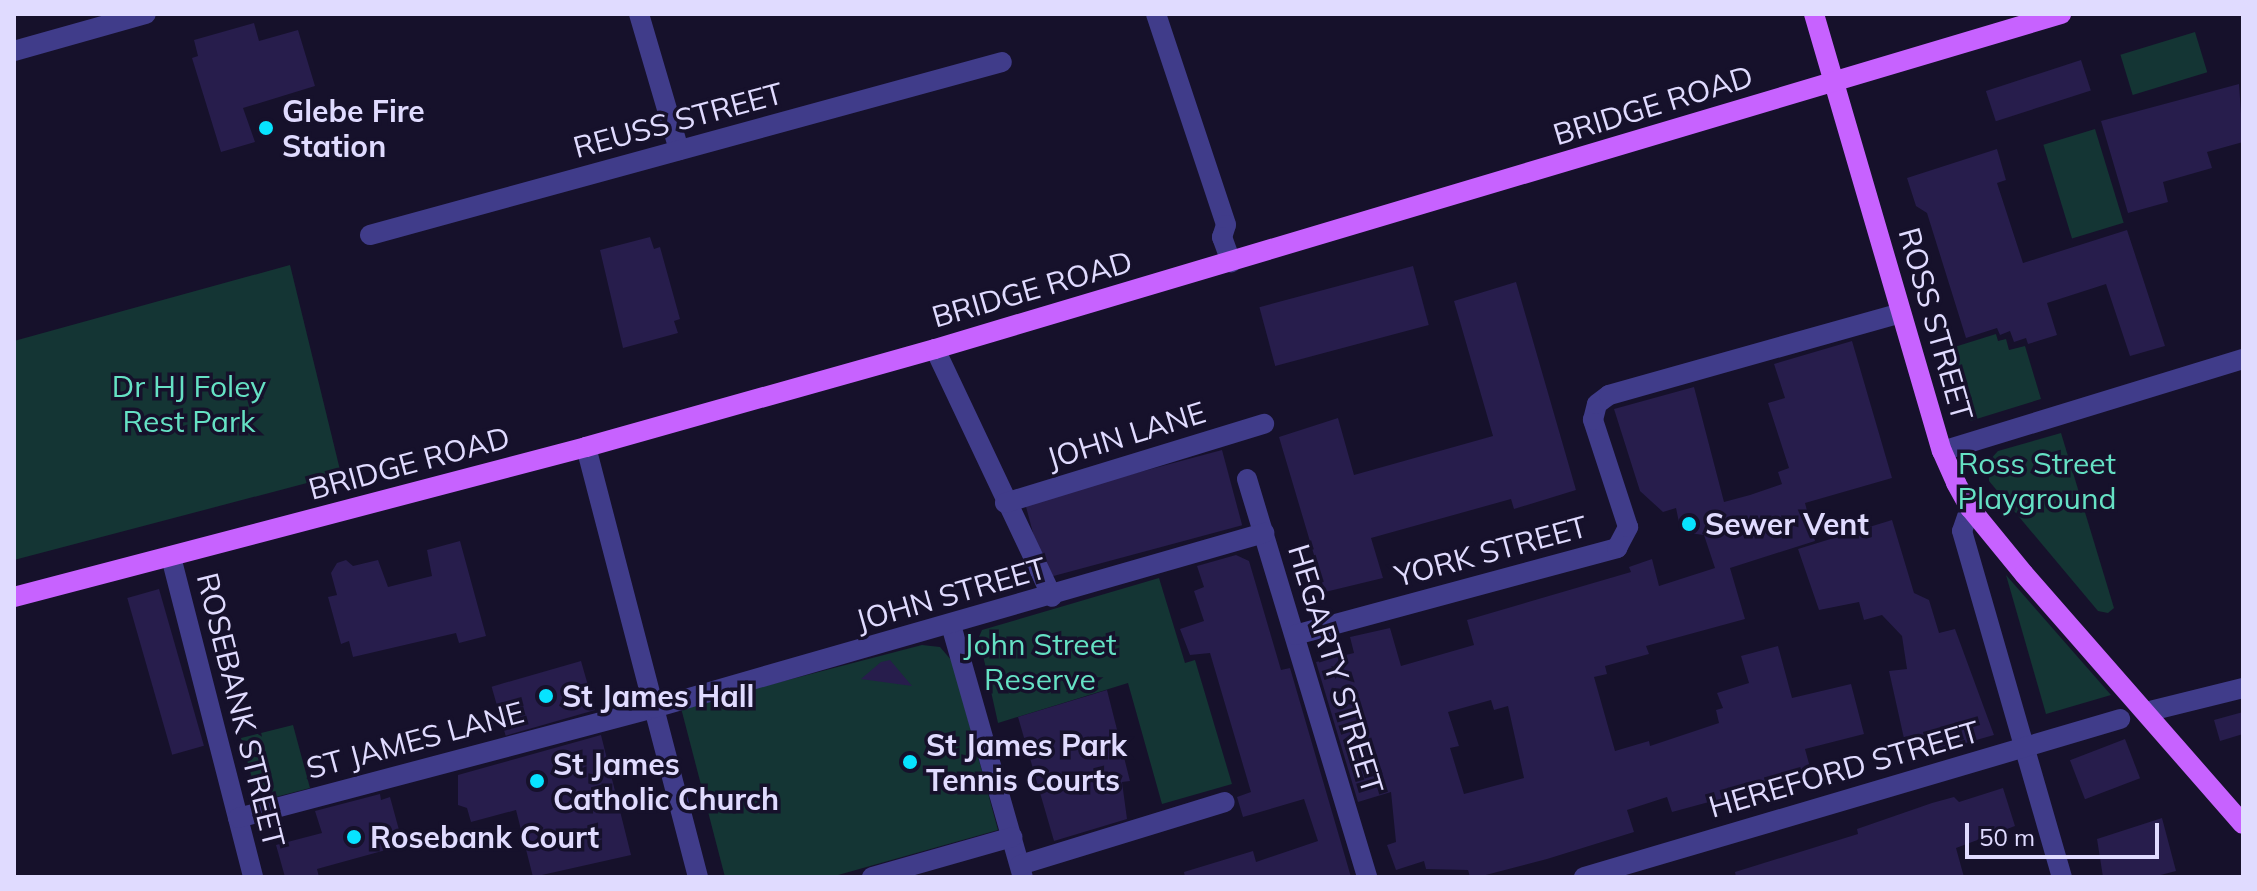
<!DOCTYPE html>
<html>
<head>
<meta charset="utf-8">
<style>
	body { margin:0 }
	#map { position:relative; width:2257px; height:891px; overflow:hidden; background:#16112b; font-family:Mulish,sans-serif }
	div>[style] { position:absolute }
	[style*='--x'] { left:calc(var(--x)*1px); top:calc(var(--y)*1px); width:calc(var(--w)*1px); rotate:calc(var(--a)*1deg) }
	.green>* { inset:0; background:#143534; transform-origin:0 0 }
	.building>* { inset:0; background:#271d4c; transform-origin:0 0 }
	.street>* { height:20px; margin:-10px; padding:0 10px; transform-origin:10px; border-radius:10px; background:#403c8a }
	.primary>* { height:20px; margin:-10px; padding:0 10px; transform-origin:10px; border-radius:10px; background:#c762ff }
	.dots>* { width:22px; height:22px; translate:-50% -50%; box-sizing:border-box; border:4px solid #16112b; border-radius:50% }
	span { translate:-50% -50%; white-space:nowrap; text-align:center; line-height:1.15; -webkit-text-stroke:7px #16112b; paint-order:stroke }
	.street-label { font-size:30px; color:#e0dbff }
	.poi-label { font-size:30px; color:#e0dbff; font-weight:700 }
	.left { translate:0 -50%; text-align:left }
	.park-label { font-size:30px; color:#65e1c4 }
	.frame { position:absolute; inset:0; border:16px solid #e0dbff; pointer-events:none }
	.scale { position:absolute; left:1965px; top:823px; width:194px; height:36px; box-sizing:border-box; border:4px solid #e0dbff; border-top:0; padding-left:10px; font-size:24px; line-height:28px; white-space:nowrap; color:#e0dbff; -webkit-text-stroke:6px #16112b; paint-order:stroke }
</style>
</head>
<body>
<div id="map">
	<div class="green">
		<i style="left:2195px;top:32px;width:42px;height:78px;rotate:73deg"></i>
		<i style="left:2095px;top:129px;width:98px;height:54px;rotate:73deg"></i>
		<i style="clip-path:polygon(290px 265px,341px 474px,14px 560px,14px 341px)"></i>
		<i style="clip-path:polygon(1996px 334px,1998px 341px,2006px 339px,2009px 350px,2025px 346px,2041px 399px,1970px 421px,1948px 349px)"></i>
		<i style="clip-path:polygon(2061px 433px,2114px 608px,2108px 613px,2098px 611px,1989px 481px,1988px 462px,1998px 451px)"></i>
		<i style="clip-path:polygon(2006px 575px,2111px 695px,2046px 714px)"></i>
		<i style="clip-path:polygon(1159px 578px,1185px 663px,1195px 660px,1232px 784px,1162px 804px,1128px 683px,998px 723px,979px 637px,982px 630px)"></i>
		<i style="clip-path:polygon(922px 645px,940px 647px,952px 661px,998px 830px,831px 877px,725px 877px,681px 708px)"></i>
		<i style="clip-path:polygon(293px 725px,310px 788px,268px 799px,256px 793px,241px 738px)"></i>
	</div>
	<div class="building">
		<i style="clip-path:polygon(254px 23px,259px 41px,298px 30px,315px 86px,243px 108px,255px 142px,221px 152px,192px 58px,198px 56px,194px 40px)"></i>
		<i style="left:2081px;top:60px;width:32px;height:100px;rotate:72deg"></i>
		<i style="clip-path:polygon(2239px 84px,2243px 142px,2207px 152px,2212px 168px,2163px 182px,2168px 202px,2128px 213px,2101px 121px)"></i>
		<i style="clip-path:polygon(1997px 149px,2006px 180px,1997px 183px,2023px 263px,2127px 230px,2165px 346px,2130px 356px,2106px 284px,2047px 303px,2057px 335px,2028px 344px,2026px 338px,2014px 342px,2010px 331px,2000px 335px,1997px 328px,1966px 338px,1927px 213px,1916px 206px,1907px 178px)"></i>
		<i style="clip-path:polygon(650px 237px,654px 249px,660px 247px,680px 319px,674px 321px,678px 333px,623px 348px,600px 250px)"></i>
		<i style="left:1413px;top:266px;width:61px;height:159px;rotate:75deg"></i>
		<i style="clip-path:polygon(1516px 282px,1576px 490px,1514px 509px,1511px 499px,1371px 538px,1383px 578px,1325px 592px,1279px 437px,1338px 418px,1354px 475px,1493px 436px,1454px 301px)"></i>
		<i style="clip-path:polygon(evenodd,1852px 341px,1892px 478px,1805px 503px,1815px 541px,1730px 568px,1745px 619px,1646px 646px,1649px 654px,1605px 666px,1607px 674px,1594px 677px,1615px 751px,1649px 741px,1650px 746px,1719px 723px,1716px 710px,1723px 708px,1717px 693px,1749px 683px,1741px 656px,1778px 646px,1792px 698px,1851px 684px,1864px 734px,1805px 749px,1811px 771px,1757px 789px,1672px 812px,1667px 797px,1627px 810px,1634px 832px,1547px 859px,1478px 877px,1470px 877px,1468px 870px,1426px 869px,1424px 861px,1396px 870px,1387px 845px,1396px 842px,1391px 792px,1358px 802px,1316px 662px,1354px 653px,1350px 637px,1390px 628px,1401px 666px,1474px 645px,1467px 620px,1631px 572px,1629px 567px,1652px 559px,1659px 586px,1715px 568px,1704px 535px,1681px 532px,1676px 508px,1663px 512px,1640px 491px,1614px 409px,1694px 387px,1724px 502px,1750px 495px,1782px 484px,1778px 472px,1789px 468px,1768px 403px,1785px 398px,1774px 364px,1852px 341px,1491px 700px,1494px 710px,1508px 706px,1524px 778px,1464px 794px,1450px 748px,1459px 746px,1448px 712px,1491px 700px)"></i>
		<i style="left:1222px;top:450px;width:78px;height:204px;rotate:75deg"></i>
		<i style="clip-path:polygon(1892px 520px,1914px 593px,1929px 600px,1939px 633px,1955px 629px,1994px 735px,1934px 752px,1927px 736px,1905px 743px,1889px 671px,1907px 669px,1902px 636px,1882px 615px,1864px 620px,1859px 602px,1819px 610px,1798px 549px)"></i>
		<i style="clip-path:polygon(460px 541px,486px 636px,459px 643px,456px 633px,353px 657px,349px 641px,341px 644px,328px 597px,337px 595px,331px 573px,337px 563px,346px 560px,353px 566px,378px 560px,388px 587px,432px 576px,427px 550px)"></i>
		<i style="clip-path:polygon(1236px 555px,1249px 561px,1281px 670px,1290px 668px,1351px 877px,1185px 877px,1184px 872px,1253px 851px,1256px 862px,1318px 841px,1304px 799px,1243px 817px,1237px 797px,1251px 792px,1210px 653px,1190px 655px,1180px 629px,1204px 621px,1194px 591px,1204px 587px,1197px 566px)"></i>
		<i style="left:159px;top:589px;width:163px;height:33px;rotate:74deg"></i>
		<i style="clip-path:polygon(890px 660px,912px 686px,861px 679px,881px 662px)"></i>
		<i style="left:581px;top:661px;width:51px;height:93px;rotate:74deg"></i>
		<i style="clip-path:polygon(1107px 690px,1130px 781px,1122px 782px,1127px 819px,1054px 841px,1018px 717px)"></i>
		<i style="clip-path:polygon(2243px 712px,2243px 734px,2220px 741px,2214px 720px)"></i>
		<i style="clip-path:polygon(601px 735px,631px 855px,533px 877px,516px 810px,471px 822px,467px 808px,458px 805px,458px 775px)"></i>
		<i style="left:2125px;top:739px;width:42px;height:59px;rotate:69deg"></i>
		<i style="clip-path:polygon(2003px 788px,2015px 826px,1956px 848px,1964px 877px,1736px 877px,1735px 872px,1858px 834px,1857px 829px,1932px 803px,1954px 797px,1959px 802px)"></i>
		<i style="clip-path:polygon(380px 794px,381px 800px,390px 797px,402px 841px,392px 843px,393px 848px,317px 869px,319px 877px,285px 877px,276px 845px,322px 833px,315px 811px)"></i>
		<i style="clip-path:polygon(2162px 818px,2176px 871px,2153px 877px,2103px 877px,2097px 839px)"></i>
	</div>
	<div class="street">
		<i style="--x:639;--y:14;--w:142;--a:73.6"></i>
		<i style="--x:1156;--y:14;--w:222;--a:71.6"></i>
		<i style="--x:1226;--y:225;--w:13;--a:108"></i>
		<i style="--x:1222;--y:237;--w:27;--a:70"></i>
		<i style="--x:14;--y:51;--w:137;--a:-15.7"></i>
		<i style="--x:370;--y:235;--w:655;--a:-15.31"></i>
		<i style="--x:935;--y:349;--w:274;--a:64.7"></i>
		<i style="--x:586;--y:447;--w:444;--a:75.4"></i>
		<i style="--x:1942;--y:451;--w:315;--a:-17"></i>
		<i style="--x:1247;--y:479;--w:416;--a:73.2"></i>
		<i style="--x:1005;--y:503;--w:271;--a:-17"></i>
		<i style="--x:1970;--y:508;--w:24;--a:109"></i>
		<i style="--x:1962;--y:531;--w:360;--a:73.9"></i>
		<i style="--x:171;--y:557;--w:330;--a:75.6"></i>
		<i style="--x:951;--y:625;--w:262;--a:74.1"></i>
		<i style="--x:1295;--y:635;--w:334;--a:-15.1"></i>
		<i style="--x:1617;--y:548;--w:24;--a:-62"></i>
		<i style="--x:1628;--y:527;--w:113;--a:-108.1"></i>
		<i style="--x:1593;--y:420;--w:16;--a:-76"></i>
		<i style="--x:1597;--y:404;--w:15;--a:-37"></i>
		<i style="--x:1609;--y:395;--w:303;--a:-15.7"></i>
		<i style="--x:2146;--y:712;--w:100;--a:-13.9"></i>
		<i style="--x:238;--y:818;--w:430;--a:-14.8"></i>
		<i style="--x:654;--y:708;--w:635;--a:-16.01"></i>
		<i style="--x:1020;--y:865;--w:214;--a:-17.1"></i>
		<i style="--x:872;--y:877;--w:146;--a:-15.9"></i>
		<i style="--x:1584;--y:877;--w:559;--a:-16.42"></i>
	</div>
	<div class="primary">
		<i style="--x:1814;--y:14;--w:455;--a:73.7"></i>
		<i style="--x:1942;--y:451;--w:35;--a:66"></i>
		<i style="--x:1956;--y:483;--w:29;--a:61"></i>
		<i style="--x:1970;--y:508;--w:85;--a:50.7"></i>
		<i style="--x:2024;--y:574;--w:332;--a:48.8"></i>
		<i style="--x:14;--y:597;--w:591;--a:-14.69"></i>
		<i style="--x:586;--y:447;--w:362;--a:-15.7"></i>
		<i style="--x:935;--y:349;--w:1175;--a:-16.57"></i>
	</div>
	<div class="dots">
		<i style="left:266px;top:128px;background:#07e3ff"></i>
		<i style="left:1689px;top:524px;background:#07e3ff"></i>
		<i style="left:546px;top:696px;background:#07e3ff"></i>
		<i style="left:910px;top:762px;background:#07e3ff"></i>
		<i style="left:537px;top:781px;background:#07e3ff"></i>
		<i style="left:354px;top:837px;background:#07e3ff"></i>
	</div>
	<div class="street-label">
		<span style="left:1653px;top:105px;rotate:-17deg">BRIDGE ROAD</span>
		<span style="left:678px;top:120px;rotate:-15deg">REUSS STREET</span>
		<span style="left:1032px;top:289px;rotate:-16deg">BRIDGE ROAD</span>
		<span style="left:1936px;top:324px;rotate:74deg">ROSS STREET</span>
		<span style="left:1126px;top:435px;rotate:-17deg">JOHN LANE</span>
		<span style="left:409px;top:463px;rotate:-15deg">BRIDGE ROAD</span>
		<span style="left:1491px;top:551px;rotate:-15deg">YORK STREET</span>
		<span style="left:951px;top:594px;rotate:-16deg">JOHN STREET</span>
		<span style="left:1336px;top:669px;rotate:73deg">HEGARTY STREET</span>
		<span style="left:241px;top:710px;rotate:76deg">ROSEBANK STREET</span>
		<span style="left:415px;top:740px;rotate:-15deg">ST JAMES LANE</span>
		<span style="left:1844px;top:769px;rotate:-16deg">HEREFORD STREET</span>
	</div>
	<div class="poi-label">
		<span class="left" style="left:282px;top:128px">Glebe Fire<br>Station</span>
		<span class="left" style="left:1705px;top:524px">Sewer Vent</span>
		<span class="left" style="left:562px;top:696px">St James Hall</span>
		<span class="left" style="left:926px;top:762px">St James Park<br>Tennis Courts</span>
		<span class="left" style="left:553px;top:781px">St James<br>Catholic Church</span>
		<span class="left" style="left:370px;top:837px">Rosebank Court</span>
	</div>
	<div class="park-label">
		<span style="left:189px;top:403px">Dr HJ Foley<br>Rest Park</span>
		<span style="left:2037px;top:480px">Ross Street<br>Playground</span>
		<span style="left:1040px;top:661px">John Street<br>Reserve</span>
	</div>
	<div class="frame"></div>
	<div class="scale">50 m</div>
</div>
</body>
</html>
